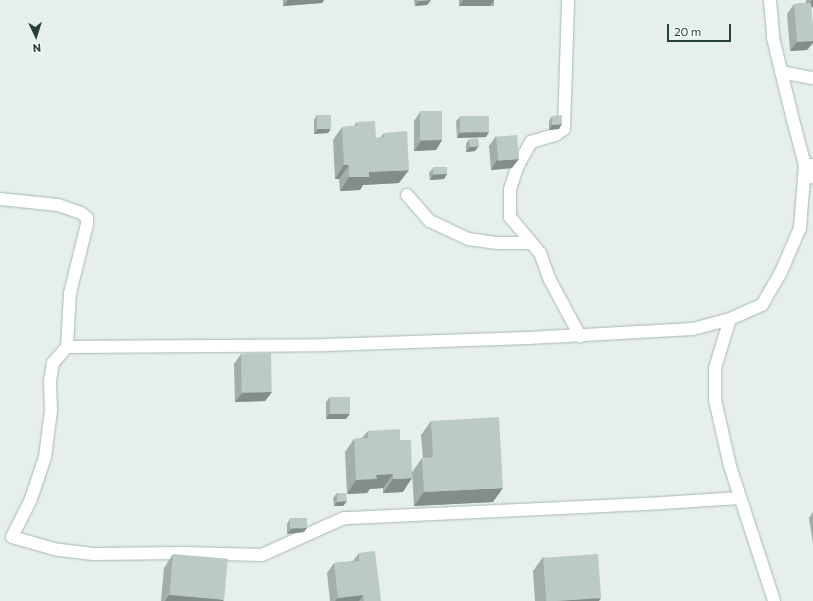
<!DOCTYPE html>
<html>
<head>
<meta charset="utf-8">
<style>
	body { margin:0 }
	#map { position:relative; width:813px; height:601px; overflow:hidden; background:#e6efeb; font-family:Commissioner,sans-serif }
	div>[style] { position:absolute }
	[style*='--x'] { left:calc(var(--x)*1px); top:calc(var(--y)*1px); width:calc(var(--w)*1px); rotate:calc(var(--a)*1deg) }
	.roads { filter:drop-shadow(0 0 1px #a8b8b2) drop-shadow(0 0 1px #a8b8b2) }
	.minor>* { height:12px; margin:-6px; padding:0 6px; transform-origin:6px; border-radius:6px; background:#fff }
	.wall>* { inset:0; background:#a1aea9; transform-origin:0 0 }
	.shaded-wall>* { inset:0; background:#838d89 }
	.building>* { inset:0; background:#bbcac4; transform-origin:0 0 }
	span { translate:-50% -50%; white-space:nowrap; text-align:center; line-height:1.15; -webkit-text-stroke:3px #f7fbf9; paint-order:stroke }
	.north { position:absolute; left:16px; top:16px; width:40px; height:40px; -webkit-text-stroke:3px #f7fbf9; paint-order:stroke; rotate:176deg; font-size:11px; font-weight:700; line-height:16px; text-align:center; color:#24423a }
	.north::after { content:''; display:block; margin:auto; width:14px; height:18px; background:#24423a; clip-path:polygon(50% 0,100% 100%,50% 72%,0 100%) }
	.scale { position:absolute; left:667px; top:24px; width:64px; height:18px; box-sizing:border-box; border:2px solid #24423a; border-top:0; padding-left:5px; font-size:12px; line-height:14px; white-space:nowrap; color:#24423a; -webkit-text-stroke:3px #f7fbf9; paint-order:stroke }
</style>
</head>
<body>
<div id="map">
	<div class="roads">
		<div class="minor">
			<i style="--x:770;--y:0;--w:38;--a:85"></i>
			<i style="--x:773;--y:38;--w:84;--a:76.3"></i>
			<i style="--x:793;--y:120;--w:47;--a:75.1"></i>
			<i style="--x:805;--y:165;--w:15;--a:58"></i>
			<i style="--x:568;--y:2;--w:127;--a:91.8"></i>
			<i style="--x:564;--y:129;--w:11;--a:146"></i>
			<i style="--x:555;--y:135;--w:25;--a:164"></i>
			<i style="--x:531;--y:142;--w:26;--a:119"></i>
			<i style="--x:518;--y:165;--w:25;--a:108"></i>
			<i style="--x:510;--y:189;--w:28;--a:90"></i>
			<i style="--x:510;--y:217;--w:47;--a:50.2"></i>
			<i style="--x:540;--y:253;--w:29;--a:70"></i>
			<i style="--x:550;--y:280;--w:64;--a:61.8"></i>
			<i style="--x:781;--y:72;--w:33;--a:11"></i>
			<i style="--x:407;--y:195;--w:35;--a:49"></i>
			<i style="--x:430;--y:221;--w:42;--a:25.3"></i>
			<i style="--x:468;--y:239;--w:30;--a:8"></i>
			<i style="--x:498;--y:243;--w:33;--a:0"></i>
			<i style="--x:0;--y:199;--w:58;--a:5.9"></i>
			<i style="--x:58;--y:205;--w:24;--a:19"></i>
			<i style="--x:81;--y:213;--w:8;--a:40"></i>
			<i style="--x:87;--y:218;--w:6;--a:90"></i>
			<i style="--x:87;--y:224;--w:71;--a:103.8"></i>
			<i style="--x:70;--y:293;--w:54;--a:93.2"></i>
			<i style="--x:730;--y:319;--w:51;--a:107"></i>
			<i style="--x:715;--y:368;--w:32;--a:90"></i>
			<i style="--x:715;--y:400;--w:68;--a:77.2"></i>
			<i style="--x:730;--y:466;--w:142;--a:71.9"></i>
			<i style="--x:740;--y:498;--w:94;--a:176.3"></i>
			<i style="--x:646;--y:504;--w:302;--a:177.3"></i>
			<i style="--x:344;--y:518;--w:90;--a:155.7"></i>
			<i style="--x:262;--y:555;--w:78;--a:-178.5"></i>
			<i style="--x:184;--y:553;--w:91;--a:179.4"></i>
			<i style="--x:93;--y:554;--w:35;--a:-173"></i>
			<i style="--x:58;--y:550;--w:48;--a:-164.2"></i>
			<i style="--x:12;--y:537;--w:42;--a:-63.4"></i>
			<i style="--x:31;--y:499;--w:44;--a:-71.6"></i>
			<i style="--x:45;--y:457;--w:46;--a:-82.6"></i>
			<i style="--x:51;--y:411;--w:30;--a:-92"></i>
			<i style="--x:50;--y:381;--w:18;--a:-81"></i>
			<i style="--x:53;--y:363;--w:21;--a:-49"></i>
			<i style="--x:67;--y:347;--w:258;--a:-0.4"></i>
			<i style="--x:325;--y:345;--w:203;--a:-2"></i>
			<i style="--x:528;--y:338;--w:165;--a:-3.1"></i>
			<i style="--x:693;--y:329;--w:38;--a:-15"></i>
			<i style="--x:730;--y:319;--w:35;--a:-24"></i>
			<i style="--x:762;--y:305;--w:38;--a:-60"></i>
			<i style="--x:781;--y:272;--w:48;--a:-66.6"></i>
			<i style="--x:800;--y:228;--w:63;--a:-85.5"></i>
			<i style="--x:805;--y:165;--w:8;--a:0"></i>
		</div>
	</div>
	<div class="wall">
		<i style="clip-path:polygon(283px 0,324px 0,322px 3px,283px 6px)"></i>
		<i style="clip-path:polygon(414px 0,431px 0,427px 5px,415px 6px)"></i>
		<i style="left:459px;top:0;width:35px;height:6px"></i>
		<i style="clip-path:polygon(806px 0,813px 0,813px 7px,811px 7px,813px 30px,813px 43px,812px 44px,807px 50px,790px 51px,787px 14px,794px 4px,806px 3px)"></i>
		<i style="clip-path:polygon(420px 112px,442px 140px,436px 150px,414px 151px,414px 121px)"></i>
		<i style="clip-path:polygon(317px 115px,331px 128px,328px 133px,314px 134px,314px 120px)"></i>
		<i style="clip-path:polygon(552px 116px,559px 129px,549px 130px,549px 121px)"></i>
		<i style="clip-path:polygon(460px 117px,486px 137px,457px 138px,456px 121px)"></i>
		<i style="clip-path:polygon(357px 122px,376px 138px,381px 137px,384px 133px,399px 183px,363px 185px,360px 190px,340px 191px,339px 179px,335px 179px,333px 140px,342px 127px,354px 126px)"></i>
		<i style="clip-path:polygon(496px 136px,512px 168px,491px 170px,489px 146px)"></i>
		<i style="clip-path:polygon(469px 139px,475px 151px,466px 152px,466px 144px)"></i>
		<i style="clip-path:polygon(433px 168px,447px 174px,444px 179px,430px 180px,429px 173px)"></i>
		<i style="clip-path:polygon(241px 354px,272px 392px,265px 401px,235px 402px,234px 364px)"></i>
		<i style="clip-path:polygon(330px 397px,346px 419px,326px 419px,326px 402px)"></i>
		<i style="clip-path:polygon(431px 421px,493px 502px,414px 506px,412px 472px,422px 458px,423px 458px,421px 435px)"></i>
		<i style="clip-path:polygon(368px 431px,403px 492px,383px 493px,383px 488px,370px 489px,367px 493px,347px 494px,345px 452px,354px 439px,362px 438px)"></i>
		<i style="clip-path:polygon(337px 493px,347px 501px,343px 506px,334px 506px,333px 498px)"></i>
		<i style="clip-path:polygon(813px 512px,813px 544px,809px 518px)"></i>
		<i style="clip-path:polygon(290px 519px,304px 532px,287px 534px,287px 524px)"></i>
		<i style="clip-path:polygon(359px 553px,381px 601px,330px 601px,327px 573px,334px 563px,353px 561px)"></i>
		<i style="clip-path:polygon(173px 554px,223px 601px,161px 601px,164px 568px)"></i>
		<i style="clip-path:polygon(543px 557px,599px 601px,535px 601px,533px 571px)"></i>
	</div>
	<div class="shaded-wall">
		<i style="clip-path:polygon(288px 0,324px 0,322px 3px,283px 6px)"></i>
		<i style="clip-path:polygon(431px 0,427px 5px,415px 6px,418px 1px)"></i>
		<i style="clip-path:polygon(463px 0,494px 0,490px 6px,459px 6px)"></i>
		<i style="clip-path:polygon(812px 0,813px 0,813px 7px,807px 8px)"></i>
		<i style="clip-path:polygon(813px 39px,813px 43px,812px 44px,807px 50px,790px 51px,797px 42px)"></i>
		<i style="clip-path:polygon(562px 124px,559px 129px,549px 130px,552px 125px)"></i>
		<i style="clip-path:polygon(331px 128px,328px 133px,314px 134px,318px 129px)"></i>
		<i style="clip-path:polygon(489px 132px,486px 137px,457px 138px,460px 133px)"></i>
		<i style="clip-path:polygon(442px 140px,436px 150px,414px 151px,421px 141px)"></i>
		<i style="clip-path:polygon(479px 146px,475px 151px,466px 152px,470px 147px)"></i>
		<i style="clip-path:polygon(519px 159px,512px 168px,491px 170px,497px 160px)"></i>
		<i style="clip-path:polygon(344px 165px,349px 165px,339px 179px,335px 179px)"></i>
		<i style="clip-path:polygon(409px 170px,399px 183px,363px 185px,360px 190px,340px 191px,349px 177px,369px 172px)"></i>
		<i style="clip-path:polygon(447px 174px,444px 179px,430px 180px,433px 175px)"></i>
		<i style="clip-path:polygon(272px 392px,265px 401px,235px 402px,242px 393px)"></i>
		<i style="clip-path:polygon(329px 414px,350px 414px,346px 419px,326px 419px)"></i>
		<i style="clip-path:polygon(393px 474px,383px 488px,370px 489px,367px 493px,347px 494px,356px 480px,376px 475px)"></i>
		<i style="clip-path:polygon(412px 478px,403px 492px,383px 493px,393px 479px)"></i>
		<i style="clip-path:polygon(503px 488px,493px 502px,414px 506px,424px 492px)"></i>
		<i style="clip-path:polygon(347px 501px,343px 506px,334px 506px,337px 502px)"></i>
		<i style="clip-path:polygon(307px 528px,304px 532px,287px 534px,291px 529px)"></i>
		<i style="clip-path:polygon(169px 595px,224px 600px,223px 601px,165px 601px)"></i>
		<i style="clip-path:polygon(363px 595px,359px 601px,335px 601px,338px 598px)"></i>
		<i style="clip-path:polygon(601px 598px,599px 601px,554px 601px)"></i>
	</div>
	<div class="building">
		<i style="clip-path:polygon(418px 0,431px 0,418px 1px)"></i>
		<i style="clip-path:polygon(811px 3px,813px 30px,813px 41px,797px 42px,794px 4px)"></i>
		<i style="left:442px;top:111px;width:29px;height:22px;rotate:90deg"></i>
		<i style="left:317px;top:115px;width:14px;height:14px"></i>
		<i style="clip-path:polygon(562px 115px,562px 124px,552px 125px,552px 116px)"></i>
		<i style="left:489px;top:116px;width:16px;height:29px;rotate:90deg"></i>
		<i style="clip-path:polygon(375px 121px,376px 138px,384px 137px,384px 133px,407px 131px,409px 170px,369px 172px,369px 177px,349px 177px,349px 165px,344px 165px,342px 127px,357px 126px,357px 122px)"></i>
		<i style="left:517px;top:135px;width:24px;height:21px;rotate:85deg"></i>
		<i style="left:478px;top:138px;width:8px;height:9px;rotate:83deg"></i>
		<i style="left:447px;top:167px;width:7px;height:14px;rotate:90deg"></i>
		<i style="left:271px;top:353px;width:39px;height:30px;rotate:89deg"></i>
		<i style="left:330px;top:397px;width:20px;height:17px"></i>
		<i style="clip-path:polygon(499px 417px,503px 488px,424px 492px,422px 458px,433px 457px,431px 421px)"></i>
		<i style="clip-path:polygon(400px 429px,400px 440px,411px 440px,412px 478px,393px 479px,393px 474px,376px 475px,377px 479px,356px 480px,354px 439px,368px 438px,368px 431px)"></i>
		<i style="clip-path:polygon(337px 493px,346px 493px,347px 501px,337px 502px)"></i>
		<i style="left:307px;top:518px;width:10px;height:17px;rotate:90deg"></i>
		<i style="clip-path:polygon(375px 551px,381px 601px,364px 601px,363px 595px,338px 598px,334px 563px,359px 561px,359px 553px)"></i>
		<i style="left:173px;top:554px;width:55px;height:41px;rotate:5deg"></i>
		<i style="left:598px;top:554px;width:44px;height:55px;rotate:86deg"></i>
	</div>
	<div class="north">N</div>
	<div class="scale">20 m</div>
</div>
</body>
</html>
